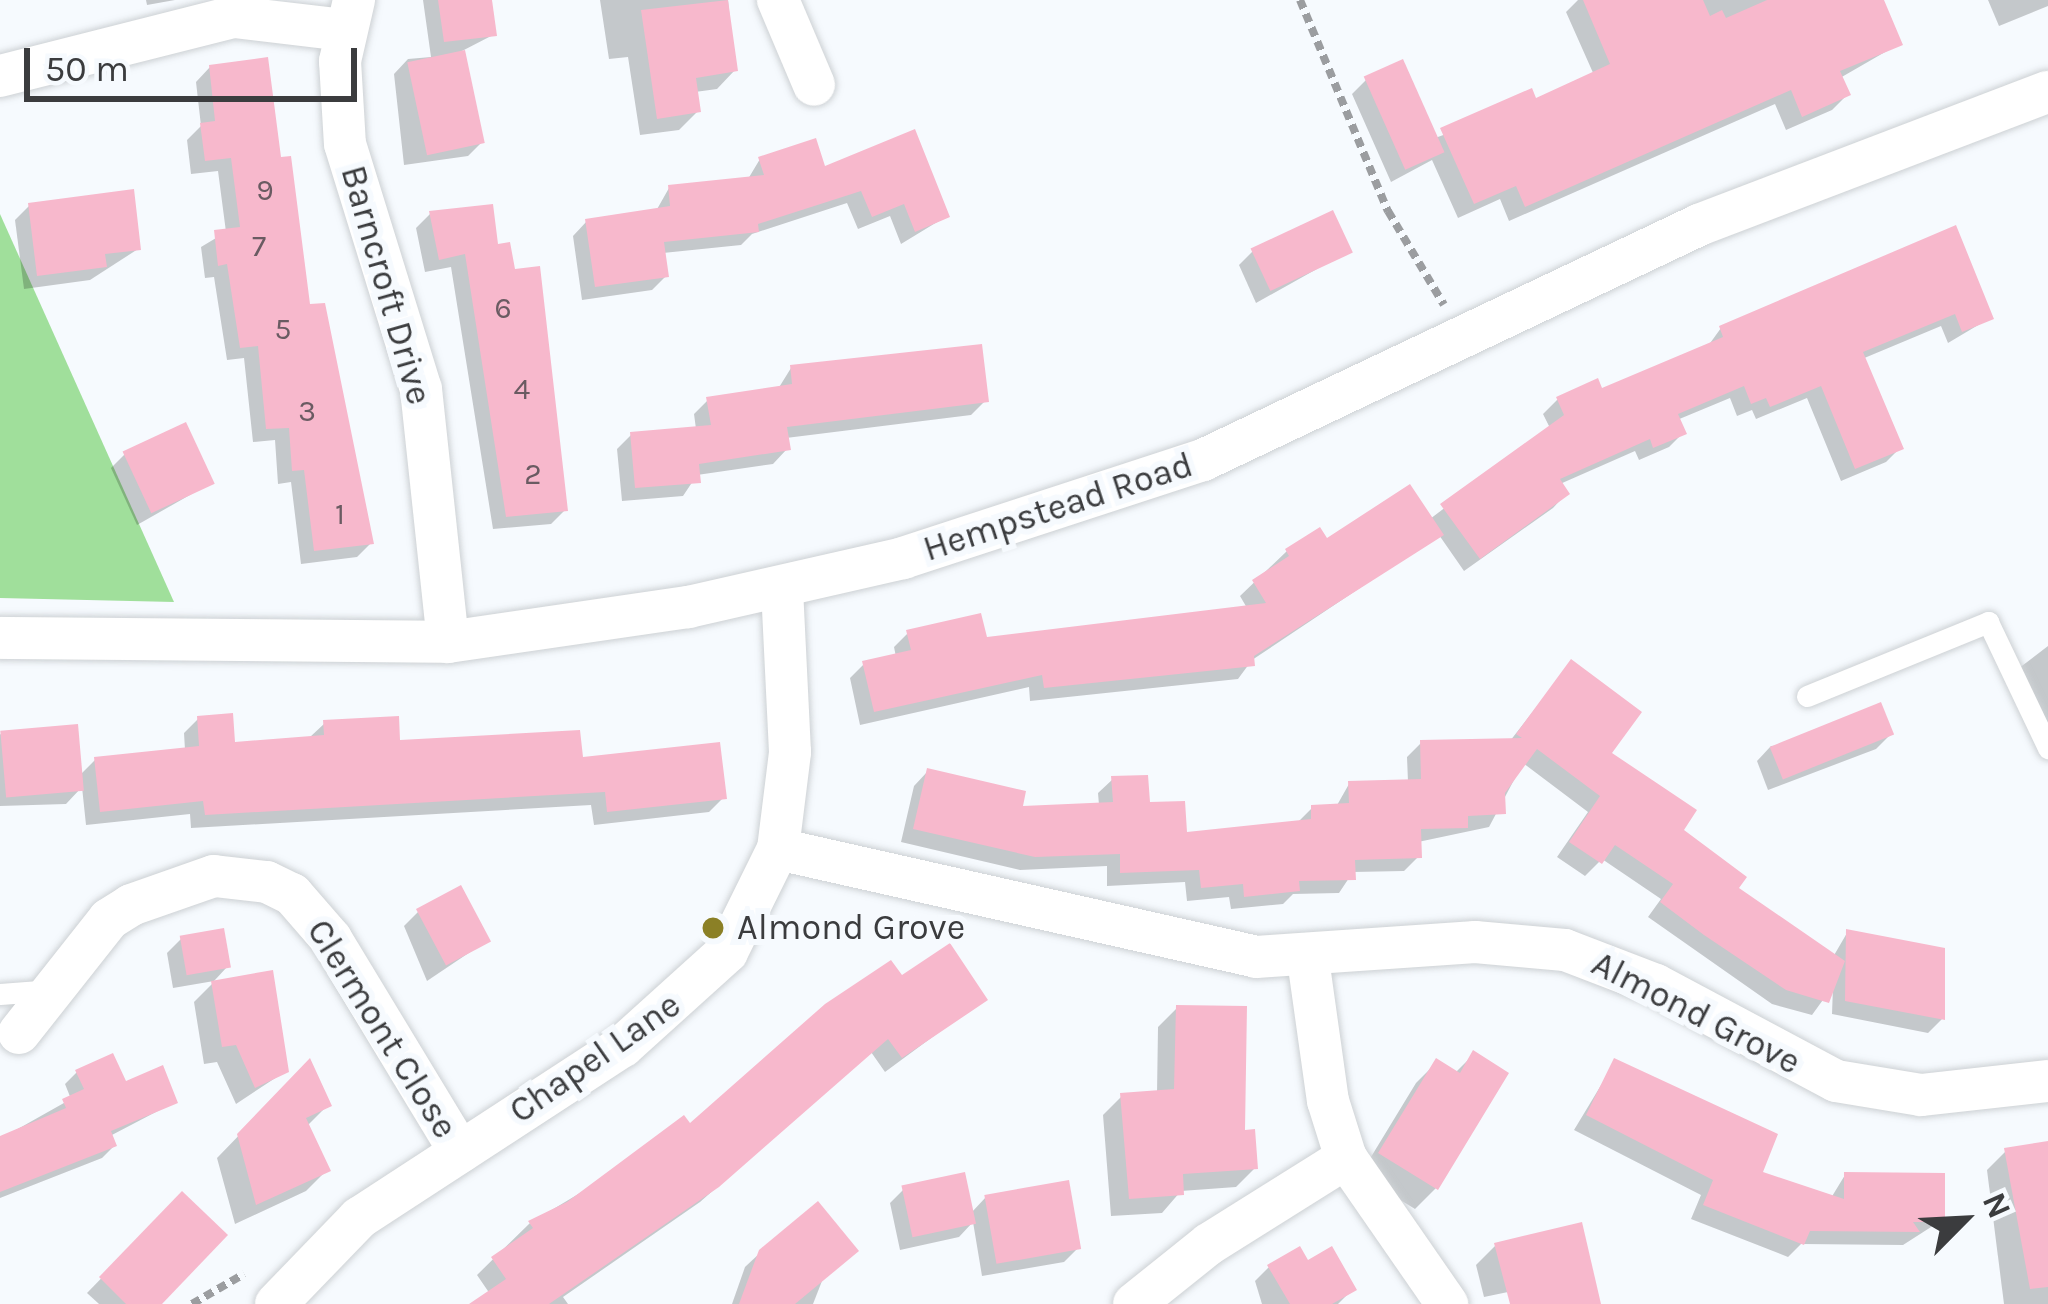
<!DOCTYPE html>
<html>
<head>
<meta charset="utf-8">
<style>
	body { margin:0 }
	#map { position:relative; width:2048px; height:1304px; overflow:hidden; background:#f6fafe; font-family:Karla,sans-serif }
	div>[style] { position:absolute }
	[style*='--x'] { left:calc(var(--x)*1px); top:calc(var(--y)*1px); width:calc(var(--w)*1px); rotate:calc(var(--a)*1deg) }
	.green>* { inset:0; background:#a0df9b }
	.shadow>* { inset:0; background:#0003 }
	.building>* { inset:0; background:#f7b8cc; transform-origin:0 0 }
	.path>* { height:8px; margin-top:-4px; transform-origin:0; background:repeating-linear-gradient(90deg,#9b9da0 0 9px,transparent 0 15px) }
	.roads { filter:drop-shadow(0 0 3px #cdd1d4) drop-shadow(0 0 3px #cdd1d4) }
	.service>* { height:21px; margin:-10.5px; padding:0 10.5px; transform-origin:10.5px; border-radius:10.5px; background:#fff }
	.minor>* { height:42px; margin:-21px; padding:0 21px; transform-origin:21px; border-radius:21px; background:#fff }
	.dots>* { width:33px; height:33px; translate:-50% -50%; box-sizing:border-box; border:6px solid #f6fafe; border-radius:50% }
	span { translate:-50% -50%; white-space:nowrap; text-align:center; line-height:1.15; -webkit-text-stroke:12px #f6fafe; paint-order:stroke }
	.number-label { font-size:30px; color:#6a5b62 }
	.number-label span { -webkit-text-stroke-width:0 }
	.street-label { font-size:36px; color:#3b3c3e }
	.poi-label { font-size:36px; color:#3b3c3e }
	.left { translate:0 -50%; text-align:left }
	.north { position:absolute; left:1904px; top:1160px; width:120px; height:120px; -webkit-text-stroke:9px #f6fafe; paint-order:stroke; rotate:66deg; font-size:33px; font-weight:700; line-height:48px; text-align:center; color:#3b3c3e }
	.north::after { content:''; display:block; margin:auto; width:42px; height:54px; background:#3b3c3e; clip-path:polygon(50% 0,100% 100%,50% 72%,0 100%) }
	.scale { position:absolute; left:24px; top:48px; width:333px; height:54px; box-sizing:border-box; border:6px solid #3b3c3e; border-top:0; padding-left:15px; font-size:36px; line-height:42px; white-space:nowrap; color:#3b3c3e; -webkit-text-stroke:9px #f6fafe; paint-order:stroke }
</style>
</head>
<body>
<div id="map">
	<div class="green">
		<i style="clip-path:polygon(0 214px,174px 602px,0 598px)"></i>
	</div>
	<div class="shadow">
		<i style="clip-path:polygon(146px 0,175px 0,147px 5px)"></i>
		<i style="clip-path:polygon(423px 0,489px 0,493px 35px,462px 51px,482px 142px,468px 156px,404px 165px,394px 74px,408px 59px,431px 57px)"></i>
		<i style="clip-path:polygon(600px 0,728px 0,735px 70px,717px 89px,695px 92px,698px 111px,679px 130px,640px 135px,628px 57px,609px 59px)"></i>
		<i style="clip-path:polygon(1578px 0,1881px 0,1899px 44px,1840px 78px,1847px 95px,1832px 110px,1786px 130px,1775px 104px,1509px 221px,1500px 199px,1458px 218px,1432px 160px,1391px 182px,1352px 94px,1366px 80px,1435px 138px,1535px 102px,1594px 75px,1566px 12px)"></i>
		<i style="clip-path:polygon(1988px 0,2048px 0,2048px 6px,1999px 26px)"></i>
		<i style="clip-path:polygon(210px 67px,278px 161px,307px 307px,371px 543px,357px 557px,301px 564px,291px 482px,278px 484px,275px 440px,253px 442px,244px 358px,227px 360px,214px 277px,205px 278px,201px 247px,226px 232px,218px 171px,191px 174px,187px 140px,201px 126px,196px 82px)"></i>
		<i style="clip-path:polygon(760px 159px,823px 170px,947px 216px,901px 244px,890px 216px,858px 229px,847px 203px,752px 234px,741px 245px,663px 253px,666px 276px,652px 290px,582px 300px,573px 236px,587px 221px,656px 211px,669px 188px,748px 179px)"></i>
		<i style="clip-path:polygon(29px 206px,138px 249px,90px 280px,24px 289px,15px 220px)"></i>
		<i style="clip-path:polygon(430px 214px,496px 247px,565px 510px,551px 524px,493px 529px,451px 267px,425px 272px,416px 228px)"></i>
		<i style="clip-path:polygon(1955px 229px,1990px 318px,1948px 343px,1941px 326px,1862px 359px,1900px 448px,1886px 462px,1841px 481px,1807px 398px,1756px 419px,1752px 410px,1737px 416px,1730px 398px,1677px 420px,1683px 433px,1669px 447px,1639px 460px,1635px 451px,1560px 484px,1566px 494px,1553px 508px,1464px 571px,1439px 535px,1252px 660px,1238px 679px,1030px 701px,1029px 687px,860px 725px,850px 678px,864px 664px,896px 657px,894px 647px,908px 633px,984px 640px,1247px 608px,1240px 596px,1287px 551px,1430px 519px,1550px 428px,1543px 414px,1557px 400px,1600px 392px,1708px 346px,1721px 328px)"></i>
		<i style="clip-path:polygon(1253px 251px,1349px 251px,1256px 303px,1239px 265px)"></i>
		<i style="clip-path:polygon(791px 368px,986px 400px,971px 415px,786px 438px,787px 449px,773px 464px,697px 475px,683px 496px,622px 501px,617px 449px,631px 435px,696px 429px,694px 414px,708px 400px,778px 389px)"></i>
		<i style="clip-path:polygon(125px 454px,211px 483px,137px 525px,111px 468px)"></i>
		<i style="clip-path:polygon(2048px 646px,2048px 724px,2010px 675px)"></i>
		<i style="clip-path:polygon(1571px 663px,1608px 753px,1735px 888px,1833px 957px,1847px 933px,1942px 1019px,1928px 1033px,1832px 1014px,1833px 986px,1812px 1015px,1772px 1004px,1648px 917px,1661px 899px,1602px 859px,1585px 876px,1557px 857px,1588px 812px,1523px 763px,1489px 827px,1418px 842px,1419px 856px,1404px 871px,1353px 872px,1339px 893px,1293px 894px,1283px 904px,1231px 909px,1229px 897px,1187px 901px,1185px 882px,1107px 886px,1107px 866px,1020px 870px,901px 842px,914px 786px,928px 771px,1019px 809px,1099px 805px,1098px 793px,1113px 779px,1184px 835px,1298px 822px,1312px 808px,1336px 807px,1349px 784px,1408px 782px,1407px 757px,1421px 743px,1510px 741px)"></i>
		<i style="clip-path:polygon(198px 719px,232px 746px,310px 737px,325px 723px,398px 743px,581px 760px,723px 798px,709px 812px,594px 825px,591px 805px,191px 828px,190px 814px,86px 825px,82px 787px,66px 804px,0 806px,0 734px,79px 776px,95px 760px,185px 750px,184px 733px)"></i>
		<i style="clip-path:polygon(1890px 735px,1876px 749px,1768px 790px,1757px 761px,1771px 746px)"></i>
		<i style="clip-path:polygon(418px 912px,488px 940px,427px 981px,404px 926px)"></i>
		<i style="clip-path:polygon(181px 939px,228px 966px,214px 981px,173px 988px,167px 953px)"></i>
		<i style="clip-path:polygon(901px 979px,984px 999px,885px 1072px,871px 1052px,700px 1202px,563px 1297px,568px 1304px,475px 1304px,490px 1294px,477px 1275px,530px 1223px,690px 1127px)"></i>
		<i style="clip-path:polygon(212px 984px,286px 1071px,236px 1104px,217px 1062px,204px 1064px,194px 1002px)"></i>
		<i style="clip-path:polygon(1177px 1008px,1255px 1168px,1236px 1187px,1181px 1191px,1162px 1213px,1111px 1216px,1103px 1115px,1122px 1096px,1157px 1093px,1158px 1027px)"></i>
		<i style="clip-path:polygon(1474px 1054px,1436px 1188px,1415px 1209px,1360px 1175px,1416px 1083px,1437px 1062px,1455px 1073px)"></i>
		<i style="clip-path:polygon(1615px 1062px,1759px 1173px,1831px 1198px,1845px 1175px,1942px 1220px,1903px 1245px,1801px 1244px,1788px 1257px,1691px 1219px,1701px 1195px,1574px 1130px)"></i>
		<i style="clip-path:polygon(309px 1063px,328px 1105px,307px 1126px,327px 1170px,306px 1191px,235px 1224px,217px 1158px)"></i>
		<i style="clip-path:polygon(77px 1072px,175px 1102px,110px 1136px,114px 1146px,102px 1158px,0 1198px,0 1139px,71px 1099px,65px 1084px)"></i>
		<i style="clip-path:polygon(2048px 1144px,2048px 1304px,2004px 1304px,1987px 1170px,2006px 1151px)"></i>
		<i style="clip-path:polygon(904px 1189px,971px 1213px,986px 1197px,1078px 1248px,1064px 1262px,982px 1276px,973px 1222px,959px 1237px,900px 1250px,890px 1203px)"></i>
		<i style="clip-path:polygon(182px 1195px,158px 1304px,99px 1304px,87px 1293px)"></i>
		<i style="clip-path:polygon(1496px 1245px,1598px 1304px,1511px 1304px,1508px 1292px,1484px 1297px,1476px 1265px)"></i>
		<i style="clip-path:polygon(761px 1252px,822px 1281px,813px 1304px,732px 1304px,745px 1267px)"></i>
		<i style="clip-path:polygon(1307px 1264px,1353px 1289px,1338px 1304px,1262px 1304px,1255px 1281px,1269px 1267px)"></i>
	</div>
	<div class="building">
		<i style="clip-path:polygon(438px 0,492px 0,497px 36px,444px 42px)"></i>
		<i style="clip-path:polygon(728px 0,738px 71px,696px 78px,701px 112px,657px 119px,641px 10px)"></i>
		<i style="clip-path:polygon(1583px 0,1703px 0,1710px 16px,1722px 10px,1726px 18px,1767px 0,1884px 0,1903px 45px,1840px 71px,1851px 95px,1802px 117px,1791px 90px,1525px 207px,1516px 186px,1474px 204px,1440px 128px,1532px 88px,1536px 98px,1610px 64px)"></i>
		<i style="left:465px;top:50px;width:95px;height:59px;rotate:78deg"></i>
		<i style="clip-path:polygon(268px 57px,281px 157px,291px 156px,310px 304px,325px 303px,374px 544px,314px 551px,304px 470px,292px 471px,289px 428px,266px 429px,258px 346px,240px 348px,227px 264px,218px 266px,214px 230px,240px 227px,231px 158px,205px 161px,200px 123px,215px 121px,209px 65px)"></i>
		<i style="left:1403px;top:59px;width:102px;height:43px;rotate:66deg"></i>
		<i style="clip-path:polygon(915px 129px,950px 217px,915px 232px,904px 204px,872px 217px,861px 191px,758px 224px,759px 232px,664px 242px,669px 277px,595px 287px,585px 219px,670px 206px,668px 185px,764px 175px,758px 157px,816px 138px,825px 166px)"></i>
		<i style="clip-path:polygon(134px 189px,141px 250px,105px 254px,107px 267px,37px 276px,28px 203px)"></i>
		<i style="clip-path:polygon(493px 204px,498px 244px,510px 242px,515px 269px,540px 266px,568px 511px,506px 517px,465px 254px,439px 260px,429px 211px)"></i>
		<i style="left:1333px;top:210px;width:47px;height:91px;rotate:65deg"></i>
		<i style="clip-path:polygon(1956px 225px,1994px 319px,1962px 332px,1955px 314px,1863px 352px,1904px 449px,1855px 469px,1821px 386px,1770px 407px,1766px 398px,1751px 404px,1744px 386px,1678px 414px,1687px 434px,1653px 448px,1650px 439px,1560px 479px,1570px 494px,1480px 559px,1440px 504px,1564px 415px,1556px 397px,1598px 378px,1602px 388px,1723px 337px,1719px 326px)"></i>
		<i style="clip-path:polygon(982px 344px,989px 402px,787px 427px,791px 450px,699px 464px,701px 483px,635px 488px,630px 432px,711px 425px,706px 397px,792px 384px,790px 365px)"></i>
		<i style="left:186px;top:422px;width:68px;height:70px;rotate:65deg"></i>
		<i style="clip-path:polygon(1410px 484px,1444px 535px,1254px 656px,1255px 666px,1044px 688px,1042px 675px,874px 712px,862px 661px,911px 650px,906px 630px,981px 613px,987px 637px,1266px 603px,1252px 580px,1289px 556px,1285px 549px,1320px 527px,1327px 538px)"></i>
		<i style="clip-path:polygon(1571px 659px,1642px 712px,1612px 753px,1697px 810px,1684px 830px,1747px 877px,1739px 888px,1845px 961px,1829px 1003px,1786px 990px,1704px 935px,1660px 902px,1673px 884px,1615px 845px,1602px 864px,1569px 842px,1600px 796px,1537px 749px,1505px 793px,1506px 814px,1468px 816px,1468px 828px,1421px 829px,1422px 858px,1355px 860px,1356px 880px,1299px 881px,1300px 891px,1244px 897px,1243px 884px,1201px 888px,1199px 870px,1120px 873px,1120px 854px,1035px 857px,913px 829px,927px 768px,1026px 791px,1023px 806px,1113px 802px,1111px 776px,1148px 775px,1150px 802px,1185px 801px,1187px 832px,1311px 819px,1311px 805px,1349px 803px,1348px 781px,1421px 779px,1420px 740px,1522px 738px,1516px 734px)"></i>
		<i style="left:1881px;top:702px;width:35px;height:120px;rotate:68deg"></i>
		<i style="clip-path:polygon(233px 713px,235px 742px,324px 735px,323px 720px,399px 716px,400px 740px,580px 730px,583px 757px,720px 742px,727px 799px,607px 812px,605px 792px,205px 815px,203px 801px,100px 812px,94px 757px,199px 746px,197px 716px)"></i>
		<i style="left:78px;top:724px;width:67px;height:78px;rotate:85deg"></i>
		<i style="left:461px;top:885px;width:64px;height:51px;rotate:62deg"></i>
		<i style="left:224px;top:928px;width:40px;height:45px;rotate:80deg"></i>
		<i style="clip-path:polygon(1846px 929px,1945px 948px,1945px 1020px,1845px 1001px)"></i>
		<i style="clip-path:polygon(950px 943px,988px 1000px,902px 1058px,888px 1039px,719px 1187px,549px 1304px,469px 1304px,506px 1279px,491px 1257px,533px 1228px,528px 1221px,567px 1202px,684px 1115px,690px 1123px,825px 1004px,891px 960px,902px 975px)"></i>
		<i style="clip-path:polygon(273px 970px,289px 1072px,255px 1088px,236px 1045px,222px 1047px,211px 981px)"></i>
		<i style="clip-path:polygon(1176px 1005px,1247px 1006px,1245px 1130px,1255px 1129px,1258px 1169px,1183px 1174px,1184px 1195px,1129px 1199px,1120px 1093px,1174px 1089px)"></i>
		<i style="clip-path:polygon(1473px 1050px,1509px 1073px,1438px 1190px,1378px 1153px,1436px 1058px,1460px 1073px)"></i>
		<i style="clip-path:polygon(113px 1053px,126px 1081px,163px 1065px,178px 1103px,111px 1131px,117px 1146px,0 1192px,0 1136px,66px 1108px,62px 1099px,84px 1089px,75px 1070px)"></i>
		<i style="clip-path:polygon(310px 1058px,332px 1106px,306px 1118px,331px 1171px,256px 1205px,237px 1134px)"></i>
		<i style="clip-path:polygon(1614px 1058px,1778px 1134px,1763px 1172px,1844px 1199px,1844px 1172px,1945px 1173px,1945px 1222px,1913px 1222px,1920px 1232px,1810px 1231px,1804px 1245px,1703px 1205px,1713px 1180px,1586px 1115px)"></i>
		<i style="clip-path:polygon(2048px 1141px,2048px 1287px,2030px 1289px,2004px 1148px)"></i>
		<i style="left:965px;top:1172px;width:53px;height:65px;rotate:78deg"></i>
		<i style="left:1069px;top:1180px;width:70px;height:86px;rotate:80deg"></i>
		<i style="clip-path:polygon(182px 1191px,228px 1235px,162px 1304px,126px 1304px,99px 1277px)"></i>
		<i style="clip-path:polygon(818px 1201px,859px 1251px,795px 1304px,739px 1304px,759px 1250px)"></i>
		<i style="clip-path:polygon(1582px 1222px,1601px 1304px,1510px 1304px,1494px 1243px)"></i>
		<i style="clip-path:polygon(1300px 1246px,1308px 1260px,1332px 1246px,1357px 1290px,1332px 1304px,1290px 1304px,1267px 1265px)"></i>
	</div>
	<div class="path">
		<i style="--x:1300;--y:0;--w:229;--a:67.4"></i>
		<i style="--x:1388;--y:211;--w:109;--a:59.2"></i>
		<i style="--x:192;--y:1304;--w:60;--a:-30"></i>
	</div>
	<div class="roads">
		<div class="service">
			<i style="--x:1807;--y:696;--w:196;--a:-22.2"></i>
			<i style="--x:1988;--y:622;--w:140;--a:64.5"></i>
			<i style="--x:0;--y:994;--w:53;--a:-4.3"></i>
		</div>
		<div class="minor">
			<i style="--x:354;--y:0;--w:63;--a:102.9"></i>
			<i style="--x:340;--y:61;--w:83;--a:86.6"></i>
			<i style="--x:345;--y:144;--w:257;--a:72.8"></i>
			<i style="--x:421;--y:389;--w:254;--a:83.9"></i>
			<i style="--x:778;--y:0;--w:92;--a:67"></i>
			<i style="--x:0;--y:76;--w:241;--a:-14.2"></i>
			<i style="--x:234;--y:17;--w:112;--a:6.7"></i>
			<i style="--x:0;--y:638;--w:448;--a:0.5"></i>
			<i style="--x:448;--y:642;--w:243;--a:-8.3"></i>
			<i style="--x:688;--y:607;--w:221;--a:-12.8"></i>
			<i style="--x:903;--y:558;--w:316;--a:-18.1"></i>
			<i style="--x:1203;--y:460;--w:549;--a:-25.35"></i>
			<i style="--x:1699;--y:225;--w:373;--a:-20.9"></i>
			<i style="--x:778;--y:849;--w:490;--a:12.7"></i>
			<i style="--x:1256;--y:957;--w:220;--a:-3.9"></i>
			<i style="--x:1475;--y:942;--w:90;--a:5.1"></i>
			<i style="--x:1565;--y:950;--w:97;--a:21"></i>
			<i style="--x:1656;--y:985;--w:204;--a:28.1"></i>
			<i style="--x:1836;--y:1081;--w:86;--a:9.4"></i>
			<i style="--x:1921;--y:1095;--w:128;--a:-6.3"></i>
			<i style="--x:1308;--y:959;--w:143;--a:82"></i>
			<i style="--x:1328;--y:1101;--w:60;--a:72.5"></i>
			<i style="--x:1346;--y:1158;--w:178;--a:55.3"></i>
			<i style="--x:19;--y:1033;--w:145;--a:-51.7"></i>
			<i style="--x:109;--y:919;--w:26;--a:-32"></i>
			<i style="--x:131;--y:905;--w:88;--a:-19.3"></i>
			<i style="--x:214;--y:876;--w:53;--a:6.5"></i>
			<i style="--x:267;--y:882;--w:28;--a:26"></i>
			<i style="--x:292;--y:894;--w:60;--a:49.1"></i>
			<i style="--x:331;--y:939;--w:249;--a:58.8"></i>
			<i style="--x:276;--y:1304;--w:120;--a:-46"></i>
			<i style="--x:359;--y:1218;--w:315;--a:-33.1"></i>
			<i style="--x:623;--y:1046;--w:140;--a:-42.1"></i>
			<i style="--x:727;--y:952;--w:115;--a:-63.7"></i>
			<i style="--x:778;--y:849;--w:98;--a:-82.9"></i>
			<i style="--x:790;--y:752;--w:165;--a:-92.8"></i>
			<i style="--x:1134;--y:1304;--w:96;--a:-38.7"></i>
			<i style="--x:1209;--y:1244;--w:162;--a:-32.1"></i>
		</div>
	</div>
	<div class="dots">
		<i style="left:713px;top:928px;background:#8b8026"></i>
	</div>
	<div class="number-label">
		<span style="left:265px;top:190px">9</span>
		<span style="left:259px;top:246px">7</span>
		<span style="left:503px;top:308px">6</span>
		<span style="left:283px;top:329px">5</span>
		<span style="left:522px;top:389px">4</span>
		<span style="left:307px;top:411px">3</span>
		<span style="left:533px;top:474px">2</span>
		<span style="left:340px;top:514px">1</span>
	</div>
	<div class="street-label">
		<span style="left:386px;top:285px;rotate:74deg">Barncroft Drive</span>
		<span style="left:1058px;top:507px;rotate:-18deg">Hempstead Road</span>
		<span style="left:1696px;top:1013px;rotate:27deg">Almond Grove</span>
		<span style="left:382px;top:1029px;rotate:58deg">Clermont Close</span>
		<span style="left:595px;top:1058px;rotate:-35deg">Chapel Lane</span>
	</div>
	<div class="poi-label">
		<span class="left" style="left:737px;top:928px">Almond Grove</span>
	</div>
	<div class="north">N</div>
	<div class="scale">50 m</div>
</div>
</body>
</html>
